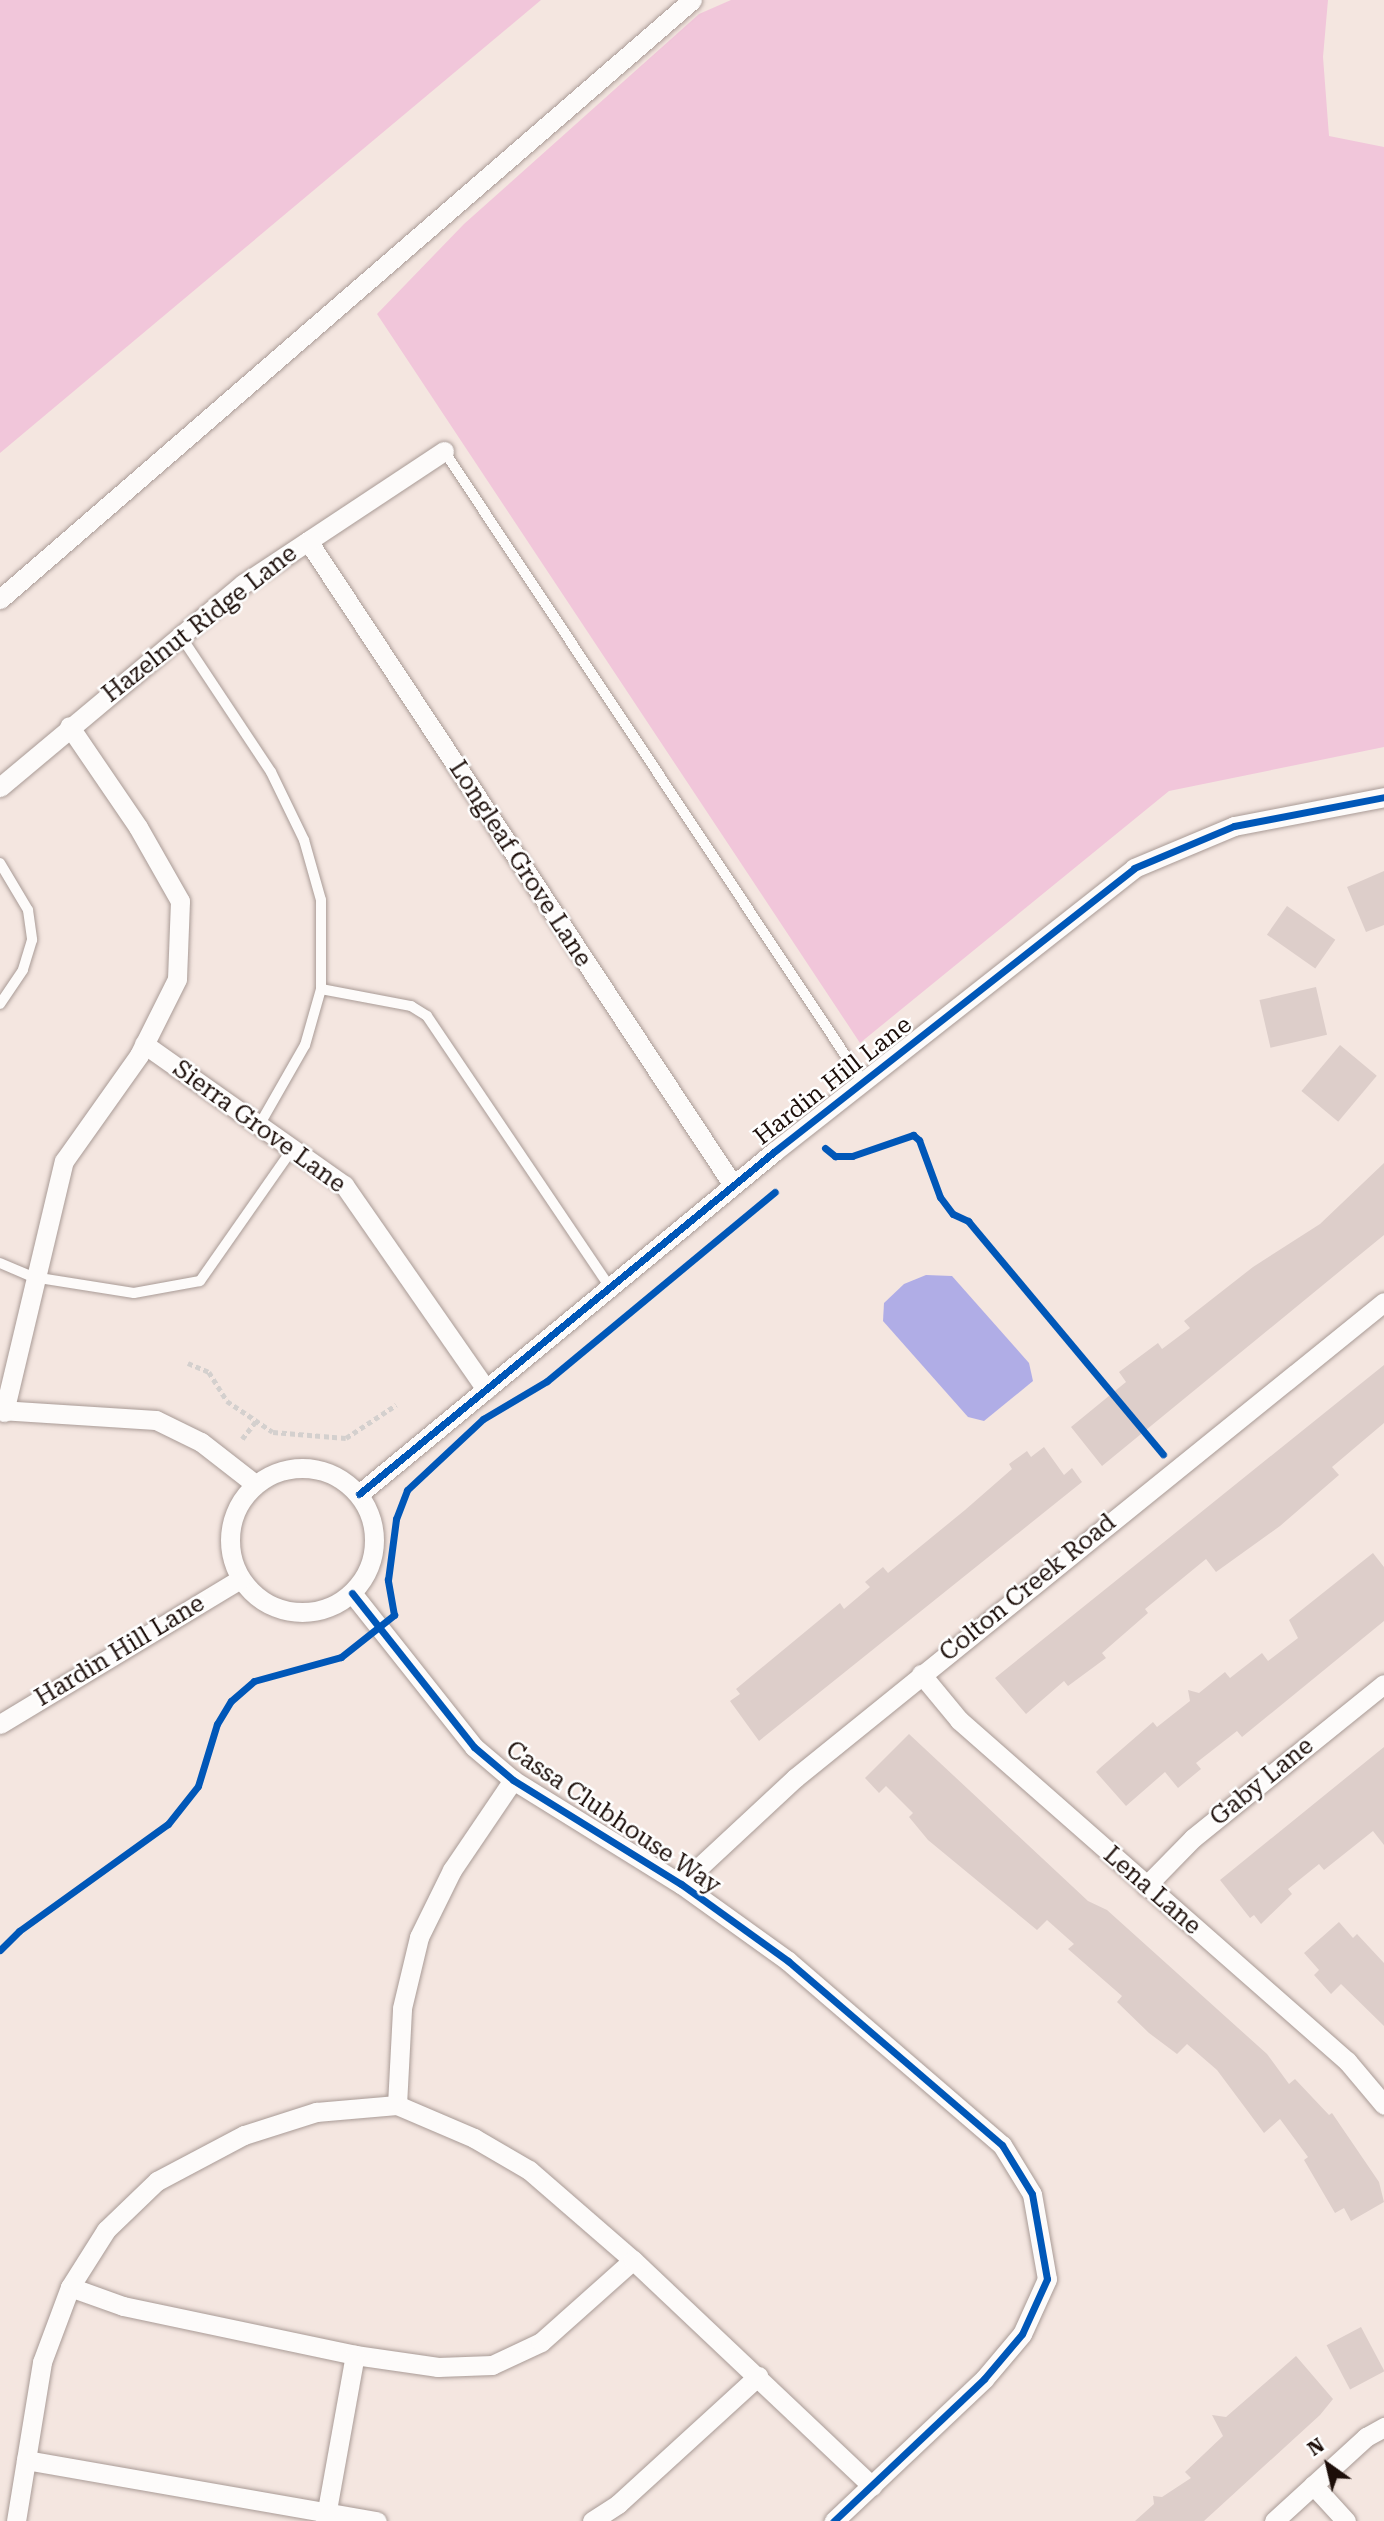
<!DOCTYPE html>
<html>
<head>
<meta charset="utf-8">
<style>
	body { margin:0 }
	#map { position:relative; width:1384px; height:2521px; overflow:hidden; background:#f4e6e0; font-family:"Roboto Serif",serif }
	div>[style] { position:absolute }
	[style*='--x'] { left:calc(var(--x)*1px); top:calc(var(--y)*1px); width:calc(var(--w)*1px); rotate:calc(var(--a)*1deg) }
	.green>* { inset:0; background:#f1c6da }
	.water>* { inset:0; background:#b0ade6 }
	.building>* { inset:0; background:#ddceca; transform-origin:0 0 }
	.path>* { height:4.5px; margin-top:-2.25px; transform-origin:0; background:repeating-linear-gradient(90deg,#d4d0ce 0 5px,transparent 0 8.5px) }
	.roads { filter:drop-shadow(0 0 2px #a99b96) drop-shadow(0 0 2px #a99b96) }
	.lane>* { height:10px; margin:-5px; padding:0 5px; transform-origin:5px; border-radius:5px; background:#fdfbfa }
	.street>* { height:19px; margin:-9.5px; padding:0 9.5px; transform-origin:9.5px; border-radius:9.5px; background:#fdfbfa }
	.street>.ring { margin:-9.5px; padding:0; box-sizing:content-box; background:none; border:19px solid #fdfbfa; border-radius:50% }
	.cycleway>* { height:7px; margin:-3.5px; padding:0 3.5px; transform-origin:3.5px; border-radius:3.5px; background:#0057b8 }
	span { translate:-50% -50%; white-space:nowrap; text-align:center; line-height:1.15; -webkit-text-stroke:5px #fff; paint-order:stroke }
	.street-label { font-size:24px; color:#1c0e09 }
	.north { position:absolute; left:1293px; top:2430px; width:70px; height:70px; -webkit-text-stroke:5px #fff; paint-order:stroke; rotate:326deg; font-size:19px; font-weight:700; line-height:28px; text-align:center; color:#1c0e09 }
	.north::after { content:''; display:block; margin:auto; width:24px; height:32px; background:#1c0e09; clip-path:polygon(50% 0,100% 100%,50% 72%,0 100%) }
</style>
</head>
<body>
<div id="map">
	<div class="green">
		<i style="clip-path:polygon(0 0,541px 0,0 453px)"></i>
		<i style="clip-path:polygon(731px 0,1328px 0,1323px 57px,1329px 136px,1384px 147px,1384px 747px,1169px 791px,860px 1043px,377px 314px,464px 224px,699px 14px)"></i>
	</div>
	<div class="water">
		<i style="clip-path:polygon(926px 1275px,952px 1276px,1029px 1363px,1033px 1381px,984px 1421px,968px 1417px,883px 1321px,884px 1303px,904px 1284px)"></i>
	</div>
	<div class="building">
		<i style="clip-path:polygon(1384px 871px,1384px 925px,1366px 932px,1347px 887px)"></i>
		<i style="left:1287px;top:906px;width:59px;height:35px;rotate:35deg"></i>
		<i style="left:1316px;top:987px;width:49px;height:58px;rotate:77deg"></i>
		<i style="left:1340px;top:1045px;width:48px;height:60px;rotate:40deg"></i>
		<i style="clip-path:polygon(1384px 1163px,1384px 1235px,1102px 1466px,1071px 1427px,1126px 1382px,1119px 1372px,1158px 1343px,1162px 1349px,1190px 1328px,1184px 1321px,1253px 1267px,1320px 1224px)"></i>
		<i style="clip-path:polygon(1384px 1365px,1384px 1423px,1332px 1467px,1339px 1475px,1280px 1526px,1216px 1572px,1206px 1559px,1145px 1609px,1148px 1613px,1102px 1653px,1106px 1658px,1068px 1686px,1064px 1681px,1026px 1714px,995px 1678px)"></i>
		<i style="clip-path:polygon(1044px 1447px,1064px 1475px,1072px 1468px,1082px 1482px,759px 1741px,730px 1701px,740px 1694px,736px 1689px,840px 1603px,844px 1609px,870px 1587px,865px 1582px,883px 1567px,888px 1573px,965px 1510px,1012px 1469px,1009px 1464px,1027px 1451px,1031px 1457px)"></i>
		<i style="clip-path:polygon(1373px 1553px,1384px 1567px,1384px 1621px,1242px 1737px,1237px 1731px,1196px 1763px,1201px 1769px,1178px 1788px,1165px 1772px,1126px 1806px,1096px 1772px,1100px 1768px,1153px 1722px,1157px 1727px,1190px 1701px,1188px 1690px,1199px 1693px,1225px 1672px,1230px 1678px,1262px 1653px,1268px 1661px,1298px 1638px,1289px 1620px)"></i>
		<i style="clip-path:polygon(909px 1734px,1088px 1901px,1107px 1910px,1267px 2054px,1289px 2084px,1295px 2079px,1329px 2115px,1332px 2113px,1379px 2182px,1384px 2202px,1351px 2221px,1344px 2208px,1335px 2213px,1304px 2160px,1308px 2157px,1280px 2119px,1264px 2133px,1217px 2070px,1187px 2044px,1177px 2054px,1149px 2033px,1117px 2002px,1122px 1996px,1068px 1949px,1074px 1944px,1047px 1920px,1037px 1930px,928px 1840px,909px 1817px,913px 1813px,886px 1786px,879px 1793px,865px 1778px)"></i>
		<i style="clip-path:polygon(1384px 1747px,1384px 1845px,1373px 1831px,1324px 1870px,1319px 1864px,1288px 1889px,1292px 1894px,1261px 1924px,1254px 1915px,1250px 1918px,1220px 1880px)"></i>
		<i style="clip-path:polygon(1339px 1922px,1353px 1938px,1357px 1934px,1384px 1963px,1384px 2026px,1341px 1984px,1331px 1994px,1314px 1975px,1319px 1970px,1304px 1953px)"></i>
		<i style="left:1361px;top:2327px;width:50px;height:39px;rotate:62deg"></i>
		<i style="clip-path:polygon(1296px 2356px,1333px 2399px,1320px 2415px,1204px 2521px,1135px 2521px,1154px 2504px,1153px 2496px,1162px 2497px,1191px 2478px,1185px 2472px,1223px 2436px,1212px 2415px,1226px 2417px)"></i>
	</div>
	<div class="path">
		<i style="--x:188;--y:1363;--w:23;--a:23"></i>
		<i style="--x:209;--y:1372;--w:34;--a:58"></i>
		<i style="--x:227;--y:1401;--w:55;--a:34"></i>
		<i style="--x:273;--y:1432;--w:73;--a:4.7"></i>
		<i style="--x:346;--y:1438;--w:60;--a:-33.4"></i>
		<i style="--x:242;--y:1439;--w:23;--a:-52"></i>
	</div>
	<div class="roads">
		<div class="lane">
			<i style="--x:444;--y:451;--w:757;--a:56.41"></i>
			<i style="--x:180;--y:635;--w:164;--a:56.4"></i>
			<i style="--x:271;--y:772;--w:76;--a:64.1"></i>
			<i style="--x:304;--y:840;--w:62;--a:74.2"></i>
			<i style="--x:321;--y:900;--w:89;--a:90"></i>
			<i style="--x:321;--y:989;--w:58;--a:105.9"></i>
			<i style="--x:305;--y:1045;--w:91;--a:119.7"></i>
			<i style="--x:0;--y:863;--w:55;--a:59.2"></i>
			<i style="--x:28;--y:910;--w:30;--a:82"></i>
			<i style="--x:32;--y:940;--w:31;--a:107"></i>
			<i style="--x:23;--y:970;--w:41;--a:124.1"></i>
			<i style="--x:321;--y:989;--w:92;--a:10.7"></i>
			<i style="--x:411;--y:1006;--w:19;--a:32"></i>
			<i style="--x:427;--y:1016;--w:327;--a:56"></i>
			<i style="--x:0;--y:1263;--w:36;--a:23"></i>
			<i style="--x:33;--y:1277;--w:102;--a:9"></i>
			<i style="--x:134;--y:1293;--w:67;--a:-10.3"></i>
			<i style="--x:200;--y:1281;--w:162;--a:-55"></i>
		</div>
		<div class="street">
			<i style="--x:308;--y:541;--w:772;--a:56.58"></i>
			<i style="--x:0;--y:599;--w:915;--a:-40.88"></i>
			<i style="--x:0;--y:787;--w:317;--a:-39.9"></i>
			<i style="--x:243;--y:584;--w:241;--a:-33.5"></i>
			<i style="--x:144;--y:1044;--w:245;--a:35.2"></i>
			<i style="--x:344;--y:1185;--w:249;--a:55.2"></i>
			<i style="--x:0;--y:1410;--w:156;--a:3.7"></i>
			<i style="--x:156;--y:1420;--w:50;--a:26.1"></i>
			<i style="--x:201;--y:1442;--w:68;--a:37.9"></i>
			<i style="--x:4;--y:1412;--w:258;--a:-76.6"></i>
			<i style="--x:64;--y:1161;--w:130;--a:-54.7"></i>
			<i style="--x:139;--y:1055;--w:85;--a:-63.4"></i>
			<i style="--x:177;--y:979;--w:78;--a:-87.8"></i>
			<i style="--x:180;--y:901;--w:85;--a:-119.6"></i>
			<i style="--x:138;--y:827;--w:122;--a:-124.3"></i>
			<i class="ring" style="left:230px;top:1468px;width:125px;height:125px"></i>
			<i style="--x:359;--y:1494;--w:539;--a:-39.51"></i>
			<i style="--x:775;--y:1151;--w:457;--a:-38.2"></i>
			<i style="--x:1134;--y:868;--w:108;--a:-22.8"></i>
			<i style="--x:1234;--y:826;--w:153;--a:-10.9"></i>
			<i style="--x:352;--y:1593;--w:196;--a:51.6"></i>
			<i style="--x:474;--y:1747;--w:51;--a:40.2"></i>
			<i style="--x:513;--y:1780;--w:198;--a:31.8"></i>
			<i style="--x:681;--y:1884;--w:132;--a:35.7"></i>
			<i style="--x:788;--y:1961;--w:282;--a:40.7"></i>
			<i style="--x:1002;--y:2145;--w:57;--a:58.5"></i>
			<i style="--x:1032;--y:2194;--w:86;--a:80"></i>
			<i style="--x:1047;--y:2279;--w:60;--a:114.4"></i>
			<i style="--x:1022;--y:2334;--w:59;--a:130.2"></i>
			<i style="--x:984;--y:2379;--w:207;--a:136.6"></i>
			<i style="--x:921;--y:1674;--w:60;--a:50.4"></i>
			<i style="--x:959;--y:1720;--w:517;--a:41.31"></i>
			<i style="--x:1347;--y:2061;--w:57;--a:49.9"></i>
			<i style="--x:0;--y:1724;--w:280;--a:-31.1"></i>
			<i style="--x:681;--y:1884;--w:156;--a:-42.9"></i>
			<i style="--x:795;--y:1778;--w:757;--a:-38.94"></i>
			<i style="--x:1146;--y:1886;--w:67;--a:-45.6"></i>
			<i style="--x:1193;--y:1838;--w:245;--a:-38.9"></i>
			<i style="--x:397;--y:2105;--w:97;--a:-87"></i>
			<i style="--x:402;--y:2008;--w:73;--a:-76.5"></i>
			<i style="--x:419;--y:1937;--w:75;--a:-63.8"></i>
			<i style="--x:452;--y:1870;--w:109;--a:-55.9"></i>
			<i style="--x:70;--y:2287;--w:56;--a:19.7"></i>
			<i style="--x:123;--y:2306;--w:237;--a:11.9"></i>
			<i style="--x:355;--y:2355;--w:84;--a:8.2"></i>
			<i style="--x:438;--y:2367;--w:54;--a:-2.1"></i>
			<i style="--x:492;--y:2365;--w:54;--a:-25.1"></i>
			<i style="--x:541;--y:2342;--w:123;--a:-41.7"></i>
			<i style="--x:26;--y:2460;--w:356;--a:9.9"></i>
			<i style="--x:1313;--y:2485;--w:49;--a:47.5"></i>
			<i style="--x:16;--y:2521;--w:161;--a:-80.7"></i>
			<i style="--x:42;--y:2362;--w:80;--a:-69.5"></i>
			<i style="--x:70;--y:2287;--w:67;--a:-57.7"></i>
			<i style="--x:106;--y:2230;--w:71;--a:-43.9"></i>
			<i style="--x:157;--y:2181;--w:98;--a:-27.9"></i>
			<i style="--x:244;--y:2135;--w:76;--a:-17.7"></i>
			<i style="--x:316;--y:2112;--w:81;--a:-4.9"></i>
			<i style="--x:397;--y:2105;--w:84;--a:23.2"></i>
			<i style="--x:474;--y:2138;--w:64;--a:30.2"></i>
			<i style="--x:529;--y:2170;--w:138;--a:40.9"></i>
			<i style="--x:633;--y:2260;--w:329;--a:43.4"></i>
			<i style="--x:325;--y:2521;--w:169;--a:-79.8"></i>
			<i style="--x:592;--y:2521;--w:31;--a:-33"></i>
			<i style="--x:618;--y:2504;--w:190;--a:-42.4"></i>
			<i style="--x:1274;--y:2521;--w:125;--a:-42.4"></i>
			<i style="--x:1366;--y:2437;--w:21;--a:-29"></i>
		</div>
	</div>
	<div class="cycleway">
		<i style="--x:825;--y:1148;--w:13;--a:39"></i>
		<i style="--x:835;--y:1156;--w:17;--a:0"></i>
		<i style="--x:852;--y:1156;--w:65;--a:-19"></i>
		<i style="--x:913;--y:1135;--w:8;--a:40"></i>
		<i style="--x:919;--y:1140;--w:61;--a:69.8"></i>
		<i style="--x:940;--y:1197;--w:21;--a:53"></i>
		<i style="--x:953;--y:1214;--w:17;--a:25"></i>
		<i style="--x:968;--y:1221;--w:304;--a:50.1"></i>
		<i style="--x:359;--y:1494;--w:539;--a:-39.51"></i>
		<i style="--x:775;--y:1151;--w:457;--a:-38.2"></i>
		<i style="--x:1134;--y:868;--w:108;--a:-22.8"></i>
		<i style="--x:1234;--y:826;--w:153;--a:-10.9"></i>
		<i style="--x:352;--y:1593;--w:196;--a:51.6"></i>
		<i style="--x:474;--y:1747;--w:51;--a:40.2"></i>
		<i style="--x:513;--y:1780;--w:198;--a:31.8"></i>
		<i style="--x:681;--y:1884;--w:132;--a:35.7"></i>
		<i style="--x:788;--y:1961;--w:282;--a:40.7"></i>
		<i style="--x:1002;--y:2145;--w:57;--a:58.5"></i>
		<i style="--x:1032;--y:2194;--w:86;--a:80"></i>
		<i style="--x:1047;--y:2279;--w:60;--a:114.4"></i>
		<i style="--x:1022;--y:2334;--w:59;--a:130.2"></i>
		<i style="--x:984;--y:2379;--w:207;--a:136.6"></i>
		<i style="--x:0;--y:1950;--w:27;--a:-45"></i>
		<i style="--x:19;--y:1931;--w:183;--a:-35.7"></i>
		<i style="--x:168;--y:1824;--w:48;--a:-51.7"></i>
		<i style="--x:198;--y:1786;--w:65;--a:-73"></i>
		<i style="--x:217;--y:1724;--w:27;--a:-59"></i>
		<i style="--x:231;--y:1701;--w:30;--a:-41"></i>
		<i style="--x:254;--y:1681;--w:90;--a:-15.4"></i>
		<i style="--x:341;--y:1657;--w:68;--a:-38.4"></i>
		<i style="--x:394;--y:1615;--w:36;--a:-100"></i>
		<i style="--x:388;--y:1580;--w:62;--a:-82.5"></i>
		<i style="--x:396;--y:1519;--w:31;--a:-69"></i>
		<i style="--x:407;--y:1490;--w:104;--a:-43.1"></i>
		<i style="--x:483;--y:1419;--w:74;--a:-30.7"></i>
		<i style="--x:547;--y:1381;--w:296;--a:-39.7"></i>
	</div>
	<div class="street-label">
		<span style="left:200px;top:624px;rotate:-38deg">Hazelnut Ridge Lane</span>
		<span style="left:520px;top:864px;rotate:57deg">Longleaf Grove Lane</span>
		<span style="left:833px;top:1081px;rotate:-38deg">Hardin Hill Lane</span>
		<span style="left:259px;top:1127px;rotate:36deg">Sierra Grove Lane</span>
		<span style="left:1028px;top:1588px;rotate:-39deg">Colton Creek Road</span>
		<span style="left:120px;top:1651px;rotate:-31deg">Hardin Hill Lane</span>
		<span style="left:1262px;top:1782px;rotate:-39deg">Gaby Lane</span>
		<span style="left:613px;top:1818px;rotate:34deg">Cassa Clubhouse Way</span>
		<span style="left:1152px;top:1891px;rotate:41deg">Lena Lane</span>
	</div>
	<div class="north">N</div>
</div>
</body>
</html>
